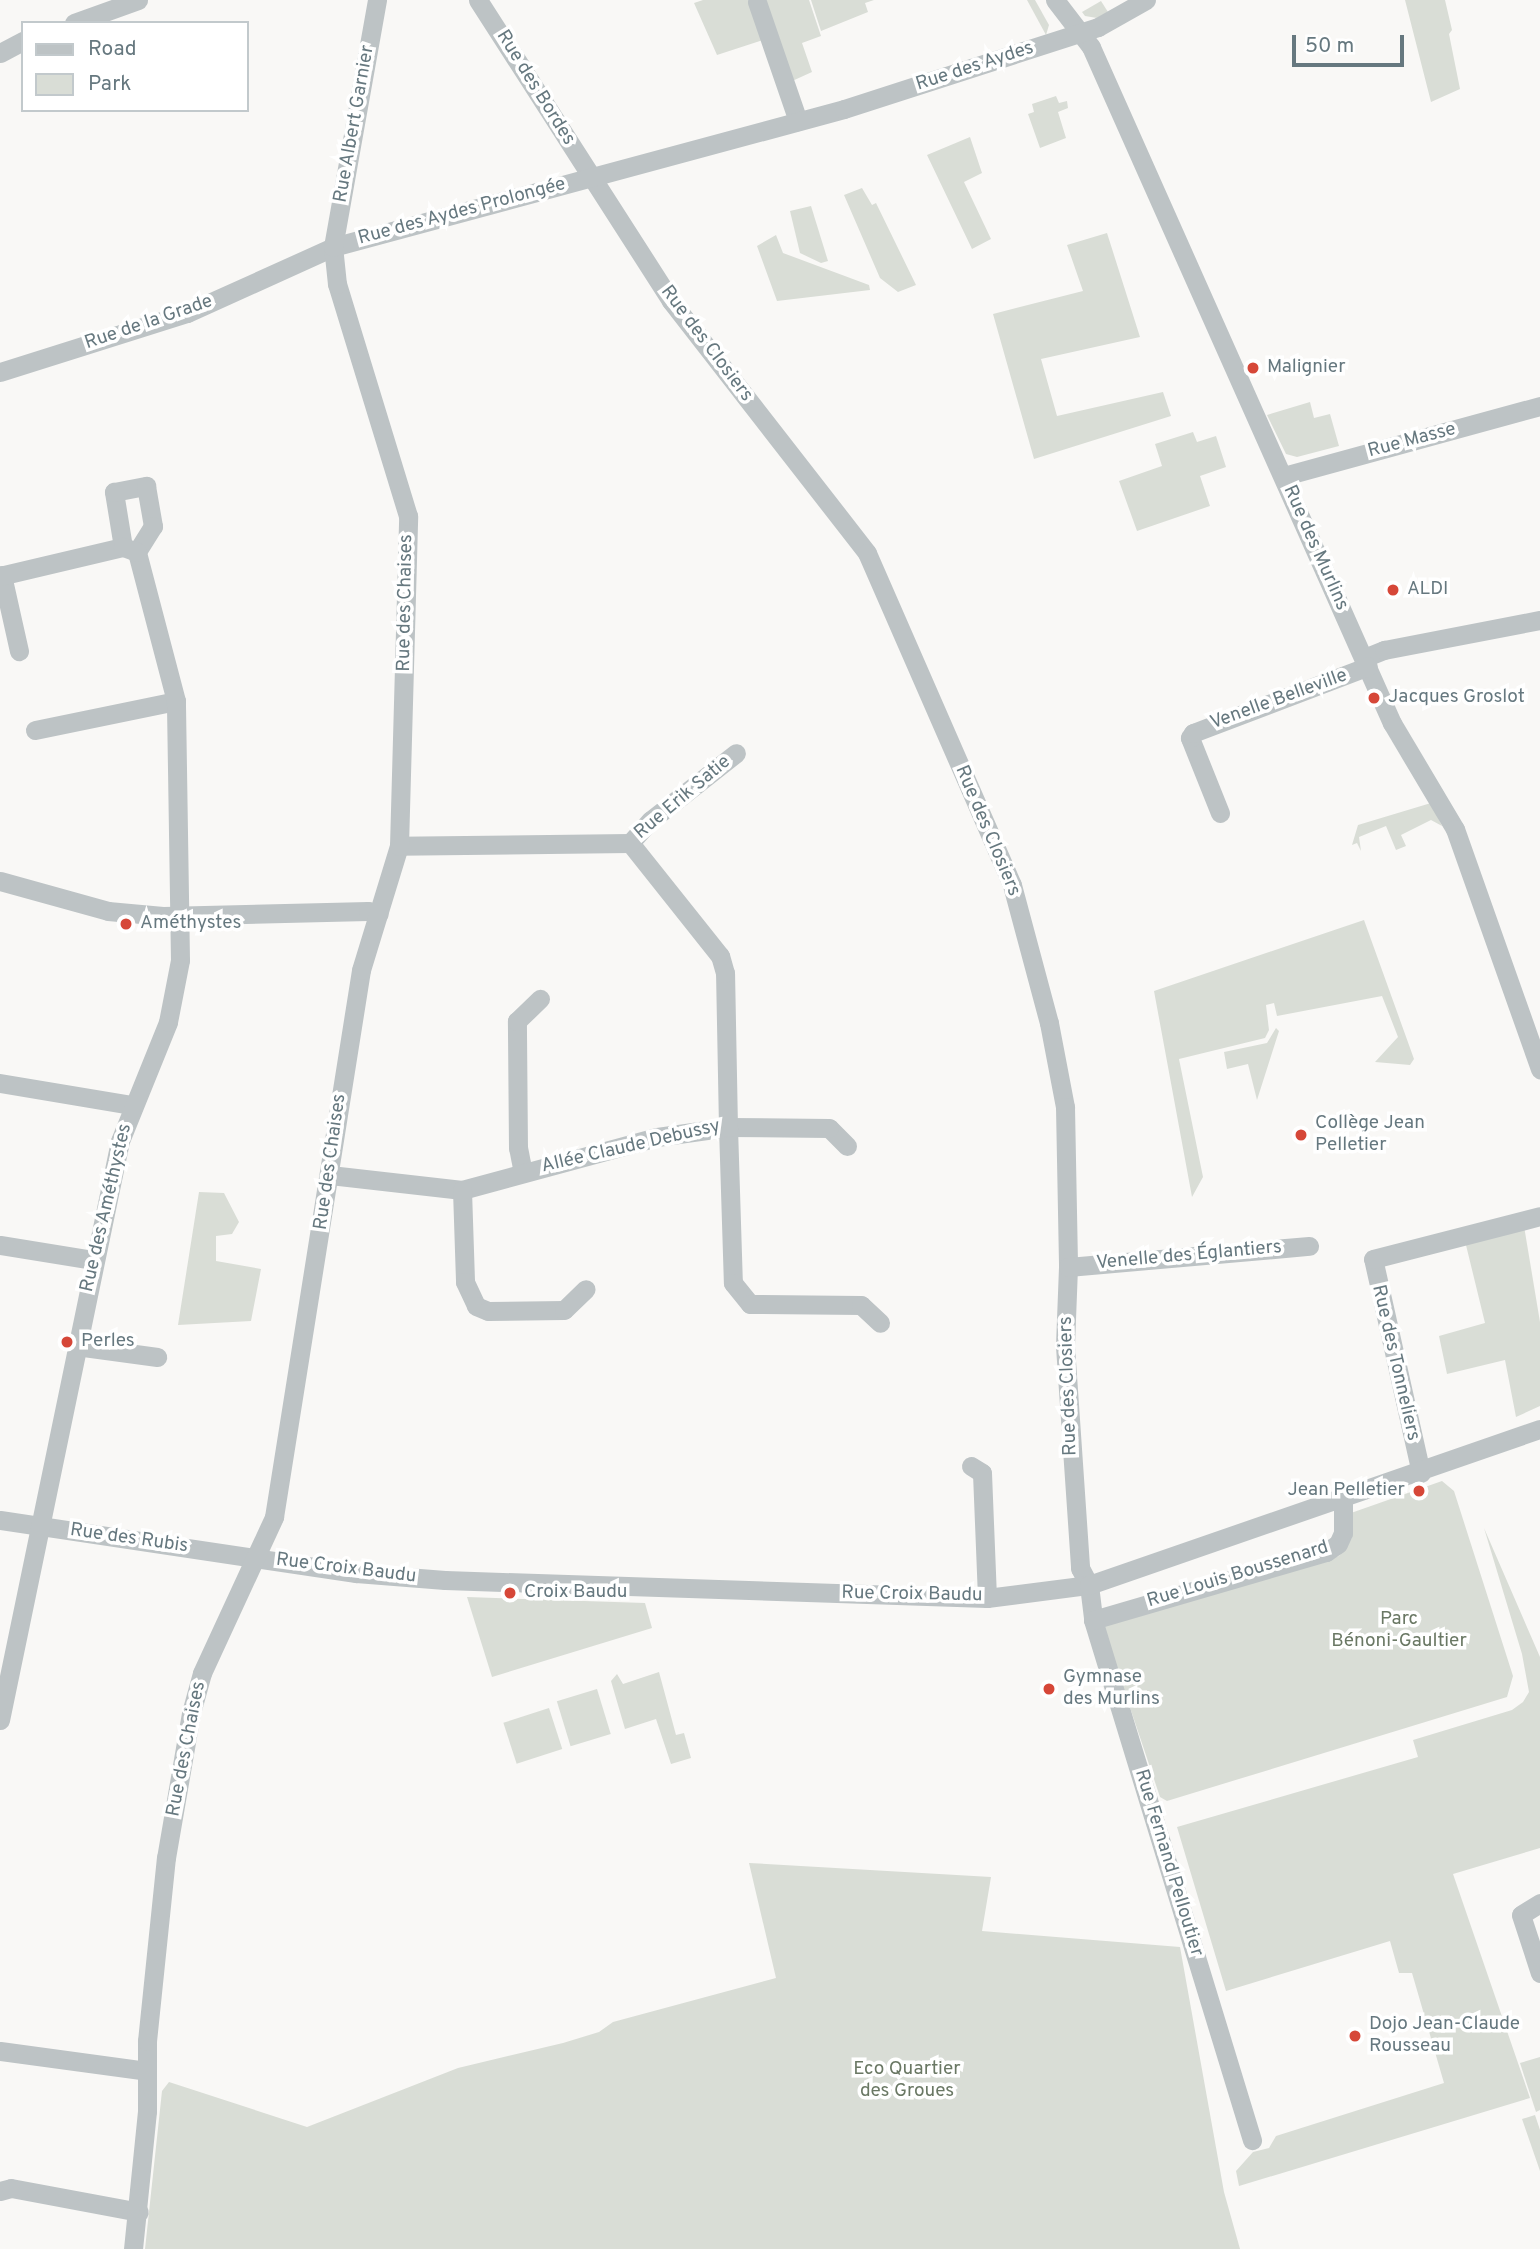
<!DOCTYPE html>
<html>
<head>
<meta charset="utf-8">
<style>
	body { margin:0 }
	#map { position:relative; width:1540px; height:2249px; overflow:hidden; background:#f9f8f6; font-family:Overpass,sans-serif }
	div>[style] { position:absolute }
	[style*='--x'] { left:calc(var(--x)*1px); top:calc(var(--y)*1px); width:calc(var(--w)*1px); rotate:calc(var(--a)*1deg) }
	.green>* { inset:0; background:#d9ddd6; transform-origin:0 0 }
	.minor>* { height:19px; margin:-9.5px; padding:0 9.5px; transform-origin:9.5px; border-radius:9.5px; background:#bdc3c5 }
	.dots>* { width:19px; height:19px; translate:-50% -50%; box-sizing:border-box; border:4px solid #fff; border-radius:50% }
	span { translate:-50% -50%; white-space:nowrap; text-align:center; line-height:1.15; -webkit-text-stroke:7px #fff; paint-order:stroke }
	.street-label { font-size:19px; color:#66787f }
	.poi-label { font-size:19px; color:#66787f }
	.left { translate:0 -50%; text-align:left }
	.right { translate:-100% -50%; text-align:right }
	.park-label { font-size:19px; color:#6a7864 }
	.legend { position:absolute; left:21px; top:21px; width:228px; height:91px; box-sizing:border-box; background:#fff; border:2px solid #c2c9cc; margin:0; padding:9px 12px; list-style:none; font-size:21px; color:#66787f }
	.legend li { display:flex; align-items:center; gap:14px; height:35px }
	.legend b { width:35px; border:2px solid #c2c9cc }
	.scale { position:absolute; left:1292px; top:35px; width:112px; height:32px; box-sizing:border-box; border:4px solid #66787f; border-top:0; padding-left:9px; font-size:21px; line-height:24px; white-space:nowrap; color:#66787f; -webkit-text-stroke:5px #fff; paint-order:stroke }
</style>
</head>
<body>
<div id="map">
	<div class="green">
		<i style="clip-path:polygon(703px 0,809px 0,821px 36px,802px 43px,812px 72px,790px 82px,763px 40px,717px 55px,694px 3px)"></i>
		<i style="clip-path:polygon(811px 0,874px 0,865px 3px,868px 12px,821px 31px)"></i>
		<i style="clip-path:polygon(1027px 0,1035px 0,1049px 25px,1046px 35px)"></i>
		<i style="clip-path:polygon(1405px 0,1445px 0,1452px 30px,1449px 34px,1460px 89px,1431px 102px)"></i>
		<i style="clip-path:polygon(1101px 1px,1108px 12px,1097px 18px,1085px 16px,1082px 12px)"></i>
		<i style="clip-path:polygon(1056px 96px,1059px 103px,1067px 101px,1068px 108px,1058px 112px,1066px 138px,1040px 148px,1028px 114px,1034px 112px,1032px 104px)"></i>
		<i style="clip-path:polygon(970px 137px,982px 173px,964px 182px,991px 239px,972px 249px,927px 155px)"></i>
		<i style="clip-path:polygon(862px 188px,872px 205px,876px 203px,916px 285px,898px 292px,880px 278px,844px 195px)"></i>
		<i style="clip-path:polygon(811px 206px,828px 261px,821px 263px,800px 253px,790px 211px)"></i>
		<i style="clip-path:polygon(1107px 233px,1140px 337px,1041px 359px,1057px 416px,1163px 392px,1171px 416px,1034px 459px,993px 314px,1083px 291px,1067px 245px)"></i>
		<i style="clip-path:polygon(776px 235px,783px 253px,869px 285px,870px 290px,777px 301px,757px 246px)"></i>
		<i style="clip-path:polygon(1310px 402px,1314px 418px,1330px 414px,1339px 446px,1297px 457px,1286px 454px,1267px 415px)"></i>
		<i style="clip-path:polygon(1193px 432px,1197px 442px,1216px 436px,1226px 467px,1200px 476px,1210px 506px,1137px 531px,1119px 481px,1162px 466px,1155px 444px)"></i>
		<i style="clip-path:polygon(1431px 803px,1442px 826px,1431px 820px,1401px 835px,1406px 846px,1396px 850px,1386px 826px,1359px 837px,1361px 851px,1357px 843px,1352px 845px,1358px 825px)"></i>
		<i style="clip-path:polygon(1364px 920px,1414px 1059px,1410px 1065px,1375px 1062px,1398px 1037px,1382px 996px,1277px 1016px,1274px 1003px,1266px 1005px,1269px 1030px,1265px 1038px,1179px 1059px,1203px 1177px,1192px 1197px,1154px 991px)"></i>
		<i style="clip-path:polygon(1276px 1028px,1279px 1031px,1257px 1100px,1248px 1064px,1227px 1069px,1224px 1052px,1267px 1043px)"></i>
		<i style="clip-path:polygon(199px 1192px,224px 1193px,239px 1222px,232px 1234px,216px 1236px,216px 1261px,261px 1269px,251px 1321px,178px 1325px)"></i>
		<i style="clip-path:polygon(1524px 1226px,1540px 1322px,1540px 1406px,1516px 1417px,1505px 1360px,1447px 1374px,1439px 1336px,1485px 1323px,1465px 1241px)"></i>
		<i style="clip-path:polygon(1442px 1481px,1454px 1491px,1513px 1676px,1507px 1697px,1167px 1801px,1160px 1797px,1101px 1621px,1339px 1556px,1352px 1538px,1351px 1513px)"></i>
		<i style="clip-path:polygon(1484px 1528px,1540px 1657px,1540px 1848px,1453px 1874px,1530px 2098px,1239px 2186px,1236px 2171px,1253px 2152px,1269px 2148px,1276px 2136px,1444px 2083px,1412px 1973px,1399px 1973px,1390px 1941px,1226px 1991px,1177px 1827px,1418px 1757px,1413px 1740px,1512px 1710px,1523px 1702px,1529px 1692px,1522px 1654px)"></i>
		<i style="clip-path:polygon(467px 1597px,645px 1603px,652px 1628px,492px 1677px)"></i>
		<i style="clip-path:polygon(659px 1672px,676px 1735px,684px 1733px,691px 1758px,671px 1764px,656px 1719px,625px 1729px,611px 1681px,617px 1674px,623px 1684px)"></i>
		<i style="left:597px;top:1689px;width:47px;height:42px;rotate:73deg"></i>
		<i style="left:549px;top:1708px;width:43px;height:48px;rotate:72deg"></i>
		<i style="clip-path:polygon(749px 1863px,991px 1877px,982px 1931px,1180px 1947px,1224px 2192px,1240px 2249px,145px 2249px,162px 2091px,169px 2082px,307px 2127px,458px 2068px,563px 2043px,599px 2032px,613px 2022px,776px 1978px)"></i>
		<i style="clip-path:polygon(1540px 2057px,1540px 2110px,1536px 2112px,1520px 2063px)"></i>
		<i style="clip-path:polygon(1535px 2115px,1540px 2130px,1540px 2171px,1522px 2119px)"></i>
	</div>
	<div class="minor">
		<i style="--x:478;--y:0;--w:358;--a:57.3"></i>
		<i style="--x:671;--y:301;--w:319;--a:52.1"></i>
		<i style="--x:867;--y:553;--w:362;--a:66.4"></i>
		<i style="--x:1012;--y:885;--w:143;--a:75"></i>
		<i style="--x:1049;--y:1023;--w:86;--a:79.2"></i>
		<i style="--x:1065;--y:1107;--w:160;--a:88.9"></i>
		<i style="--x:1068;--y:1267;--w:79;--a:92.2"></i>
		<i style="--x:1065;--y:1346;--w:223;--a:86.1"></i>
		<i style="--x:1080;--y:1568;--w:19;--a:62"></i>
		<i style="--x:1089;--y:1585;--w:35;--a:83"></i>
		<i style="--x:1093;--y:1620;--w:544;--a:73"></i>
		<i style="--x:1055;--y:0;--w:59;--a:52.5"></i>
		<i style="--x:1091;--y:47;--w:740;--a:66"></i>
		<i style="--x:1392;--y:723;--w:123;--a:59.3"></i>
		<i style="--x:1455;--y:829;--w:255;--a:70.5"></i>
		<i style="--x:757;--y:2;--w:126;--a:71"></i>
		<i style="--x:74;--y:23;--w:68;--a:-19.8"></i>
		<i style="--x:0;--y:53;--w:26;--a:-28"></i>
		<i style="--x:0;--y:372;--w:196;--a:-17.5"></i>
		<i style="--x:187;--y:313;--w:160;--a:-24.3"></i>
		<i style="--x:333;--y:247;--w:529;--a:-15.11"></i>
		<i style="--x:844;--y:109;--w:267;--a:-17.9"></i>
		<i style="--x:1098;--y:27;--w:55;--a:-29.4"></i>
		<i style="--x:1284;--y:476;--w:265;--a:-15.3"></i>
		<i style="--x:123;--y:547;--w:56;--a:-99.3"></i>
		<i style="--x:114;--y:492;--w:33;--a:-11"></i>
		<i style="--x:146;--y:486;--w:41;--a:80.1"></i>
		<i style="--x:153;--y:526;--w:31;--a:122"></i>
		<i style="--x:2;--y:575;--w:78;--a:77.4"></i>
		<i style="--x:0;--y:576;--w:126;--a:-13.3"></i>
		<i style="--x:1364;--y:658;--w:22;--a:-22"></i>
		<i style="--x:1384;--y:650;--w:159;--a:-10.9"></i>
		<i style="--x:35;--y:730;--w:144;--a:-11.6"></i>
		<i style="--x:1220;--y:813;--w:81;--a:-111.8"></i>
		<i style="--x:1190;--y:738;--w:6;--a:-59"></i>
		<i style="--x:1193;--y:733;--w:187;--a:-20.9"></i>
		<i style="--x:630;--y:843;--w:31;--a:-48"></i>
		<i style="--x:651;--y:820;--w:108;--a:-38.2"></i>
		<i style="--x:0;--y:881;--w:112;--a:15.5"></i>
		<i style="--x:108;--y:911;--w:55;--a:5.2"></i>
		<i style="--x:163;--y:916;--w:205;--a:-1.4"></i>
		<i style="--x:368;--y:911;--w:11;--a:15"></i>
		<i style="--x:0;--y:1083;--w:134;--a:9.5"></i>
		<i style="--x:847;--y:1146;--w:25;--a:-135"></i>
		<i style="--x:829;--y:1128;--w:101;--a:-179.4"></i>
		<i style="--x:728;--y:1127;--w:156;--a:88.2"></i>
		<i style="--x:733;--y:1283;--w:27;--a:51"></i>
		<i style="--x:750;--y:1304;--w:111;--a:0.5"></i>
		<i style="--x:861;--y:1305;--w:26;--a:43"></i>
		<i style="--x:523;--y:1173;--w:25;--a:-101"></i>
		<i style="--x:518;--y:1148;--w:127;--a:-90.5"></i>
		<i style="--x:517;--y:1021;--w:32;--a:-44"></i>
		<i style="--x:330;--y:1175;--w:133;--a:6.5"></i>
		<i style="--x:462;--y:1190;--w:202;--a:-15.2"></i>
		<i style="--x:657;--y:1137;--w:72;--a:-8"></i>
		<i style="--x:728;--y:1127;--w:154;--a:-91.1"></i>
		<i style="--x:725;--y:973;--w:18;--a:-106"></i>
		<i style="--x:720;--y:956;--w:144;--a:-128.5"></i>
		<i style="--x:630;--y:843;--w:231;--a:179.3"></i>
		<i style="--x:462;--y:1190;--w:92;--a:88.1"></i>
		<i style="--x:465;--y:1282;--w:26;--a:65"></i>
		<i style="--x:476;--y:1306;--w:13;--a:23"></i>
		<i style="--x:488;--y:1311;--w:76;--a:-0.8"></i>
		<i style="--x:564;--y:1310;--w:30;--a:-44"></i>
		<i style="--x:0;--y:1245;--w:95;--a:9.1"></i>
		<i style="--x:1068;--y:1267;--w:242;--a:-5"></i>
		<i style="--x:76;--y:1346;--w:82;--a:7.7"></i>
		<i style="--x:971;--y:1466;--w:13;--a:32"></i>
		<i style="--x:982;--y:1473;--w:125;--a:87.7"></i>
		<i style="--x:1421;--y:1473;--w:219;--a:-102.6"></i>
		<i style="--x:1373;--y:1259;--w:172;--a:-14.4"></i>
		<i style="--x:0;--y:1520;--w:360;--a:8.5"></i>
		<i style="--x:356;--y:1573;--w:89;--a:4.5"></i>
		<i style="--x:445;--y:1580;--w:542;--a:1.9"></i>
		<i style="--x:987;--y:1598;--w:103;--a:-7.3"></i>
		<i style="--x:1089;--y:1585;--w:477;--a:-19.1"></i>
		<i style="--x:1093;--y:1620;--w:243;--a:-16.3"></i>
		<i style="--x:1326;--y:1552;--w:14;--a:-34"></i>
		<i style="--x:1338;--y:1544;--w:12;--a:-66"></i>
		<i style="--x:1343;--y:1533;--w:34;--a:-90"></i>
		<i style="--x:0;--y:1720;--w:591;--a:-78.29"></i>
		<i style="--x:120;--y:1141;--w:128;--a:-68"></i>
		<i style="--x:168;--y:1022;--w:63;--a:-79"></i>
		<i style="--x:180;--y:960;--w:259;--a:-90.9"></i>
		<i style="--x:176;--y:701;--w:154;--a:-104.7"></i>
		<i style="--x:137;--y:552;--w:15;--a:-160"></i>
		<i style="--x:1540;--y:1903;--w:22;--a:148"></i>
		<i style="--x:1521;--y:1915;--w:61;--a:71.9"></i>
		<i style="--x:0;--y:2051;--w:148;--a:7.7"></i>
		<i style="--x:0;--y:2191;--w:11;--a:-15"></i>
		<i style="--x:11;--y:2188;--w:130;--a:10.6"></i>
		<i style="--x:133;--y:2249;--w:139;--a:-84.2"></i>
		<i style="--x:147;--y:2111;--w:70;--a:-90"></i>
		<i style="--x:147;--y:2041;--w:184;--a:-84.1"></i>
		<i style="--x:166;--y:1858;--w:147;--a:-80.2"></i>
		<i style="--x:191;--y:1713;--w:41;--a:-74.6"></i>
		<i style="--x:202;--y:1673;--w:172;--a:-65.2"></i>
		<i style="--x:274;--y:1517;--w:554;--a:-80.96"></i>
		<i style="--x:361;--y:970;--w:130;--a:-73"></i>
		<i style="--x:399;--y:846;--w:330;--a:-88.4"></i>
		<i style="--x:408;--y:516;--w:243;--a:-107"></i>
		<i style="--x:337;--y:284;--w:37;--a:-96"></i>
		<i style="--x:333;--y:247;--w:251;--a:-79.9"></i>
	</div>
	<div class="dots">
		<i style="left:1253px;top:368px;background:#d64738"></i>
		<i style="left:1393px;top:590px;background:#d64738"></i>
		<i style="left:1374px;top:698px;background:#d64738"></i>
		<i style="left:126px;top:924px;background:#d64738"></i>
		<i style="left:1301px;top:1135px;background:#d64738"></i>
		<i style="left:67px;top:1342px;background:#d64738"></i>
		<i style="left:1419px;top:1491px;background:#d64738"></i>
		<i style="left:510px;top:1593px;background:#d64738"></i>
		<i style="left:1049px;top:1689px;background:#d64738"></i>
		<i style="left:1355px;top:2036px;background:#d64738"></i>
	</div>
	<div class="street-label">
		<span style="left:975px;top:67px;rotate:-18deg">Rue des Aydes</span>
		<span style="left:535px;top:88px;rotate:58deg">Rue des Bordes</span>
		<span style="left:355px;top:124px;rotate:-80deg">Rue Albert Garnier</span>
		<span style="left:462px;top:212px;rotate:-15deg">Rue des Aydes Prolongée</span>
		<span style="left:149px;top:323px;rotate:-19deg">Rue de la Grade</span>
		<span style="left:706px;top:344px;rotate:53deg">Rue des Closiers</span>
		<span style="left:1412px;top:441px;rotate:-15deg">Rue Masse</span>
		<span style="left:1315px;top:548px;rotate:66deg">Rue des Murlins</span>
		<span style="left:406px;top:603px;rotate:-89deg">Rue des Chaises</span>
		<span style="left:1279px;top:700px;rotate:-20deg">Venelle Belleville</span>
		<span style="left:683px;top:798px;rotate:-40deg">Rue Erik Satie</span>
		<span style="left:987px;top:831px;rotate:67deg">Rue des Closiers</span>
		<span style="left:631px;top:1147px;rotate:-13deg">Allée Claude Debussy</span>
		<span style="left:331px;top:1162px;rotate:-82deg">Rue des Chaises</span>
		<span style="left:107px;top:1208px;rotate:-77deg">Rue des Améthystes</span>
		<span style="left:1189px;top:1256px;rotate:-5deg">Venelle des Églantiers</span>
		<span style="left:1395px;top:1363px;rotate:77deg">Rue des Tonneliers</span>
		<span style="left:1069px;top:1386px;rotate:-92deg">Rue des Closiers</span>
		<span style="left:129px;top:1539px;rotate:8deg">Rue des Rubis</span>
		<span style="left:346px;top:1569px;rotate:7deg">Rue Croix Baudu</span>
		<span style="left:1238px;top:1575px;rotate:-17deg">Rue Louis Boussenard</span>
		<span style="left:912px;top:1595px;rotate:1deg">Rue Croix Baudu</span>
		<span style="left:187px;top:1749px;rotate:-79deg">Rue des Chaises</span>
		<span style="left:1168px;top:1863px;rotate:73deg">Rue Fernand Pelloutier</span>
	</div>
	<div class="poi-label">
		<span class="left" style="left:1267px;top:368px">Malignier</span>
		<span class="left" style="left:1407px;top:590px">ALDI</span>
		<span class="left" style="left:1388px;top:698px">Jacques Groslot</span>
		<span class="left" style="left:140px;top:924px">Améthystes</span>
		<span class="left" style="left:1315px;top:1135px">Collège Jean<br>Pelletier</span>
		<span class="left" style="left:81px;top:1342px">Perles</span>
		<span class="right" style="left:1405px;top:1491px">Jean Pelletier</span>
		<span class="left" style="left:524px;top:1593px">Croix Baudu</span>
		<span class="left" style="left:1063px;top:1689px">Gymnase<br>des Murlins</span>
		<span class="left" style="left:1369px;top:2036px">Dojo Jean-Claude<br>Rousseau</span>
	</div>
	<div class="park-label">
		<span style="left:1399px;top:1631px">Parc<br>Bénoni-Gaultier</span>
		<span style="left:907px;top:2081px">Eco Quartier<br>des Groues</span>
	</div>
	<ul class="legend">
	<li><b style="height:9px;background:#bdc3c5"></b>Road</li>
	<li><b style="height:19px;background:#d9ddd6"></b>Park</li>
	</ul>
	<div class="scale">50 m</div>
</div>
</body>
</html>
